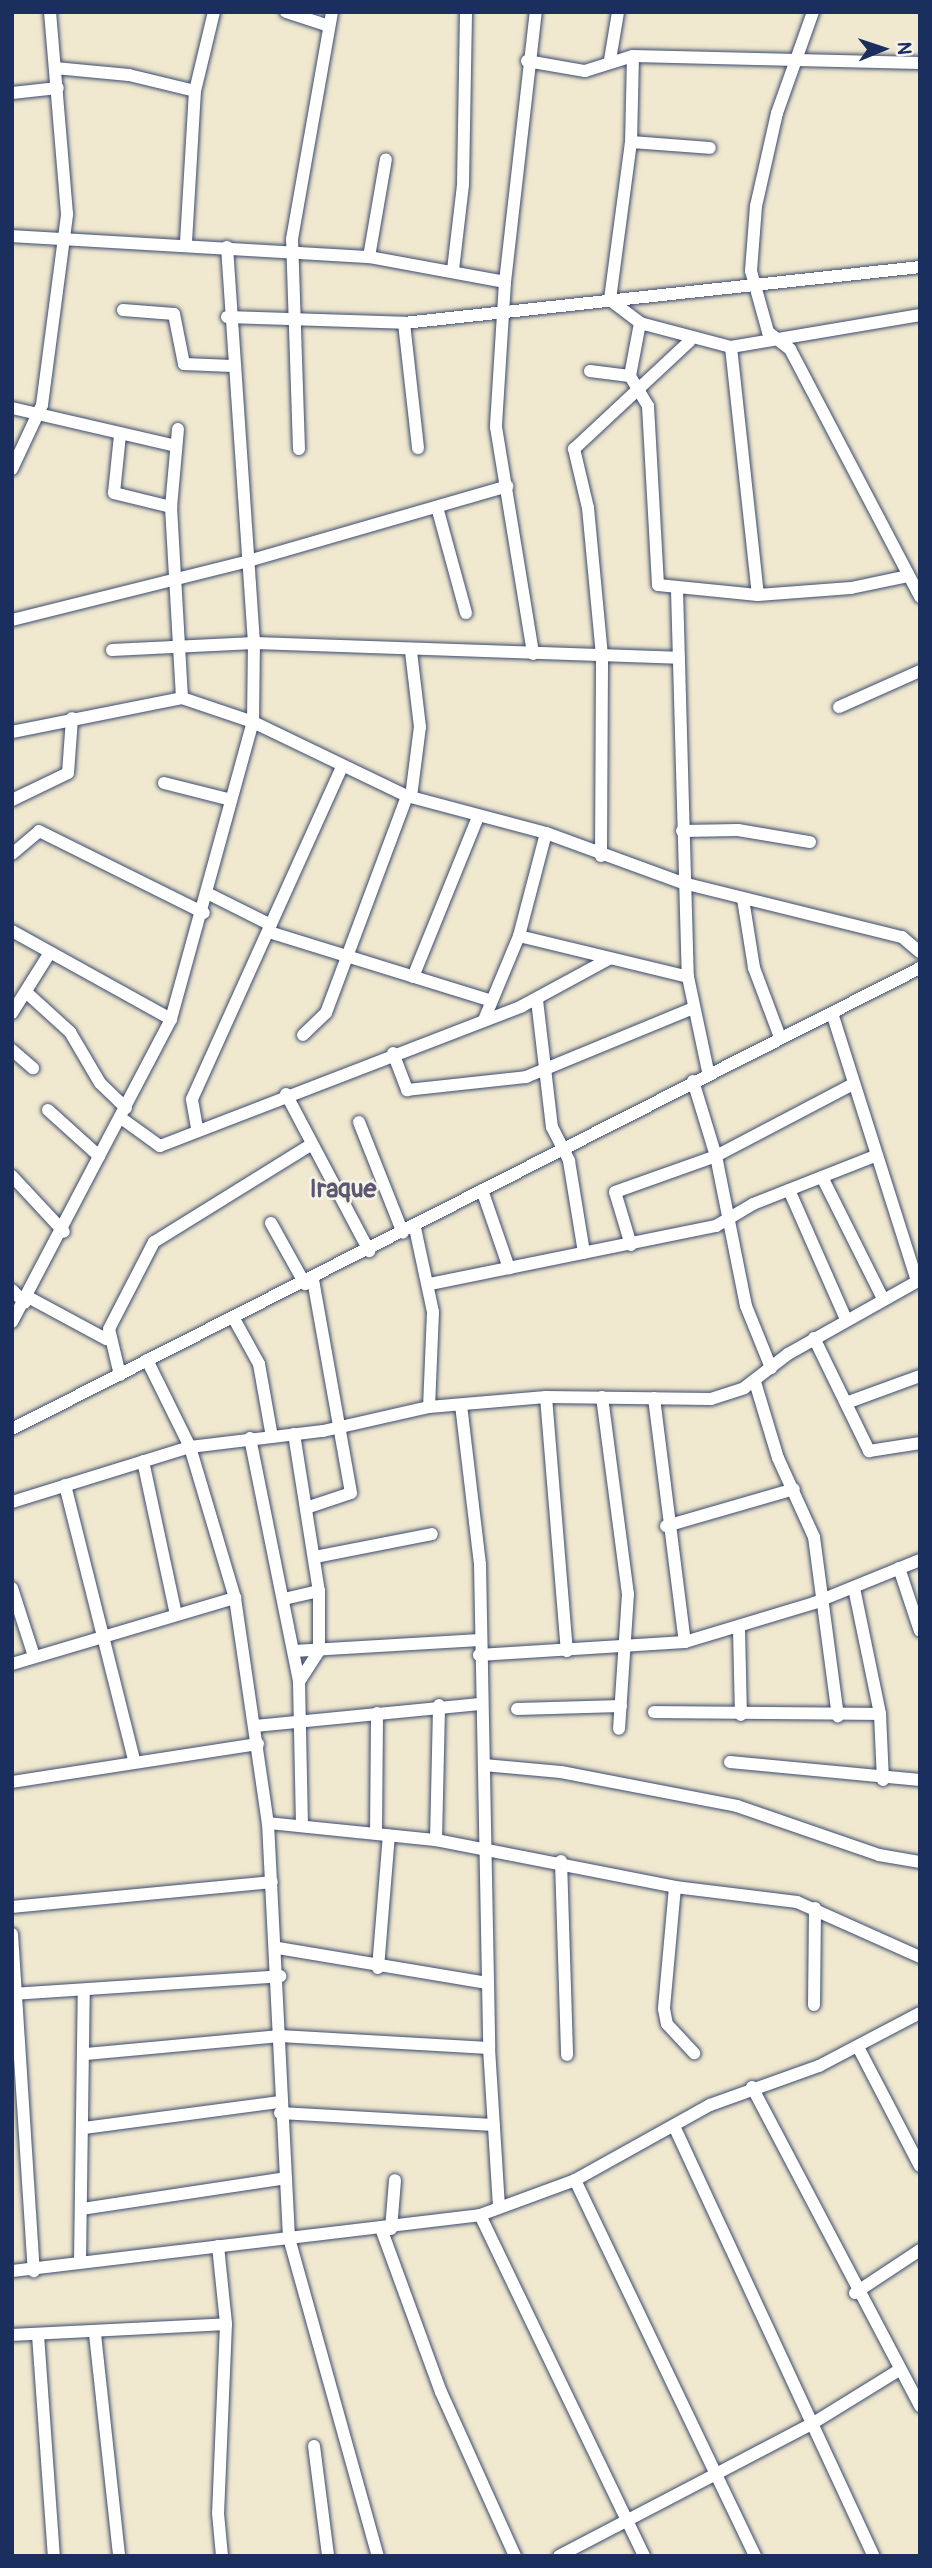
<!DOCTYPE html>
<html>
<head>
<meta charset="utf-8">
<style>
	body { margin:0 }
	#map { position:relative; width:932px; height:2568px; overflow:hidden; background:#f0e8cf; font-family:Pangolin,sans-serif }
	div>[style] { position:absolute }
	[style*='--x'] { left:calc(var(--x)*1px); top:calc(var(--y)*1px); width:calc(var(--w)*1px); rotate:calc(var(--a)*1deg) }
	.roads { filter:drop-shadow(0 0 2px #3b4b6f) drop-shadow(0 0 2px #3b4b6f) }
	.minor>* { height:12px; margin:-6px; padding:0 6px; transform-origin:6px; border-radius:6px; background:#fff }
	span { translate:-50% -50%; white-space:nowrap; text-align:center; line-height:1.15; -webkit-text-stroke:5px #f7f3e8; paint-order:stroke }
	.district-label { font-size:26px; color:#5b5771; font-weight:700 }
	.frame { position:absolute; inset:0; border:14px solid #1b2f5e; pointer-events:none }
	.north { position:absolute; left:848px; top:14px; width:70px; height:70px; -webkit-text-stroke:5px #f7f3e8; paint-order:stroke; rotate:88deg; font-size:19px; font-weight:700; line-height:28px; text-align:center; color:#1b2f5e }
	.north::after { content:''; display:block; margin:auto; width:24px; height:32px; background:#1b2f5e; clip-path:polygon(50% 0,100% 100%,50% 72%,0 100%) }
</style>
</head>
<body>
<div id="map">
	<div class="roads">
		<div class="minor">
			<i style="--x:286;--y:12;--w:45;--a:18"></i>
			<i style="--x:813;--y:12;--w:107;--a:109.6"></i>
			<i style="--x:777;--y:113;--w:95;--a:102.7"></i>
			<i style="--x:756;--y:206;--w:65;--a:94.4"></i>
			<i style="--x:751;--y:271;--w:63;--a:74.4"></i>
			<i style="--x:768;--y:332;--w:28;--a:38"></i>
			<i style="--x:790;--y:349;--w:280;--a:62.3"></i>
			<i style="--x:633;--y:56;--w:86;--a:91.3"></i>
			<i style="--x:631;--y:142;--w:159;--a:97.6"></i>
			<i style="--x:610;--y:300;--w:38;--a:37"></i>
			<i style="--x:640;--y:323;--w:94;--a:14.8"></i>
			<i style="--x:731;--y:347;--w:192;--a:-9.6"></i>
			<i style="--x:610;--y:60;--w:49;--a:-80.5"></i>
			<i style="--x:527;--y:61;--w:59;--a:9.8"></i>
			<i style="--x:585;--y:71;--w:50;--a:-17.4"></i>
			<i style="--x:633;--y:56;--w:287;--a:1.4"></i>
			<i style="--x:55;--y:68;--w:74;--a:5.4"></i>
			<i style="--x:129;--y:75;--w:68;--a:13.6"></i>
			<i style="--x:12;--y:93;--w:46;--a:-6.2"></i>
			<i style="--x:631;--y:142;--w:79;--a:4.3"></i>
			<i style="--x:12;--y:236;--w:358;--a:3.4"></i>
			<i style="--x:369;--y:257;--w:138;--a:10.4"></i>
			<i style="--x:505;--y:282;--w:145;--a:93.6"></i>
			<i style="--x:496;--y:427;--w:230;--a:80.7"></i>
			<i style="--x:186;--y:242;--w:151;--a:-86.6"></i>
			<i style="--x:195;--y:91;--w:81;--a:-76.5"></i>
			<i style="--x:369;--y:257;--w:99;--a:-80.2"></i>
			<i style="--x:453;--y:270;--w:86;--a:-83.3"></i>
			<i style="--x:463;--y:185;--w:173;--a:-89"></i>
			<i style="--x:505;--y:282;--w:272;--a:-83.5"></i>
			<i style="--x:123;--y:310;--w:51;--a:4.5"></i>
			<i style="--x:174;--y:314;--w:51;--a:78.7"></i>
			<i style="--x:184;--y:364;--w:48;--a:2.4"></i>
			<i style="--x:227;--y:317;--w:177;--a:1.9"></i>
			<i style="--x:404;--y:323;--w:519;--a:-6.19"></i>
			<i style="--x:404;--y:323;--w:126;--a:83.6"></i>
			<i style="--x:731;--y:347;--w:249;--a:83.8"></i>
			<i style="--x:590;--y:371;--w:40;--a:7.1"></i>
			<i style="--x:630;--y:376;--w:35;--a:59"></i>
			<i style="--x:648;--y:406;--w:179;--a:86.8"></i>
			<i style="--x:658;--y:585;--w:100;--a:5.7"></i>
			<i style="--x:758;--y:595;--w:93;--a:-4.3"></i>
			<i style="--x:851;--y:588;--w:58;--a:-11.9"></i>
			<i style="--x:630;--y:376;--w:54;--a:-79.3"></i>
			<i style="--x:12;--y:408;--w:168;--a:13"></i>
			<i style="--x:178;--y:429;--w:78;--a:95.1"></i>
			<i style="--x:171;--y:507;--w:191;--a:86.7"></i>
			<i style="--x:120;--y:435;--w:58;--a:95.9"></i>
			<i style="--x:114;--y:493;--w:59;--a:13.8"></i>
			<i style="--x:299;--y:449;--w:210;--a:-91.9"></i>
			<i style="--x:292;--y:239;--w:230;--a:-80"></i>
			<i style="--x:12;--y:469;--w:71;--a:-64.9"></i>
			<i style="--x:42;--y:405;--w:193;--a:-82.5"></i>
			<i style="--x:67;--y:214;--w:203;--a:-94.8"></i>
			<i style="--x:437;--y:507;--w:110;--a:74.7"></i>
			<i style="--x:677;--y:590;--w:387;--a:88.4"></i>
			<i style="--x:688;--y:977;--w:96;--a:78"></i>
			<i style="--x:12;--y:620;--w:243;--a:-14"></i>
			<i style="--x:248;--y:561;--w:270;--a:-16.1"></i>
			<i style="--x:112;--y:650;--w:142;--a:-2.8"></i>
			<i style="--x:254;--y:643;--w:425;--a:2"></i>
			<i style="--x:839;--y:707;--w:89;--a:-24"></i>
			<i style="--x:12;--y:732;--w:173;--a:-11.3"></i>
			<i style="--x:182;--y:698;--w:75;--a:18.7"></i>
			<i style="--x:253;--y:722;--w:171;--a:25.7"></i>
			<i style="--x:407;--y:796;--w:144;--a:14.9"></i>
			<i style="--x:546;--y:833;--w:146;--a:20.1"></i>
			<i style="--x:683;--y:883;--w:226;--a:13.9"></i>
			<i style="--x:902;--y:937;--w:23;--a:40"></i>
			<i style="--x:164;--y:783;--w:69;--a:14.2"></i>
			<i style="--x:411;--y:797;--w:71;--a:-82.7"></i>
			<i style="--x:420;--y:727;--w:77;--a:-96.8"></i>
			<i style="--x:12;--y:800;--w:62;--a:-25.7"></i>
			<i style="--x:68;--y:773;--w:55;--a:-85.8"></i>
			<i style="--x:682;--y:831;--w:56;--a:-1"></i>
			<i style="--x:738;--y:830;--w:73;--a:9.5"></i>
			<i style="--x:12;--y:854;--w:35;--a:-40"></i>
			<i style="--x:39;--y:831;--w:184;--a:26.4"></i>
			<i style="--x:601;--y:856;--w:200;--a:-89.7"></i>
			<i style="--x:602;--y:656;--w:149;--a:-95.4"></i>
			<i style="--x:588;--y:508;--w:61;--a:-103.3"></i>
			<i style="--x:574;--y:449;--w:158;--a:-43"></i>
			<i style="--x:209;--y:894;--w:69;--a:26.6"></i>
			<i style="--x:743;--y:899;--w:70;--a:80.9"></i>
			<i style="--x:754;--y:968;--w:74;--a:69.4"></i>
			<i style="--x:12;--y:931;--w:182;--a:29"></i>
			<i style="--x:269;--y:932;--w:230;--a:17.2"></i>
			<i style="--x:519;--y:936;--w:174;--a:13.6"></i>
			<i style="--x:413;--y:977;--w:170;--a:-67.9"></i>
			<i style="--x:27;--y:993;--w:58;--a:42.2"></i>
			<i style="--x:70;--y:1032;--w:59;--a:59.5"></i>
			<i style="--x:100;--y:1083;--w:36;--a:44"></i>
			<i style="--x:537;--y:1000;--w:128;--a:83.3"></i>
			<i style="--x:552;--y:1127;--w:38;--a:63"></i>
			<i style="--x:569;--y:1161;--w:93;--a:80.7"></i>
			<i style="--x:12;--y:1013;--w:70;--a:-57.9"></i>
			<i style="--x:832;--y:1013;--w:281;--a:72.4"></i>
			<i style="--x:484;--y:1020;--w:91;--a:-67.4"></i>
			<i style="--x:519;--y:936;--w:106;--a:-75.3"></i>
			<i style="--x:303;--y:1035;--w:32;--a:-44"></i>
			<i style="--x:326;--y:1013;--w:232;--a:-69.5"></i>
			<i style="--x:12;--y:1050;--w:28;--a:41"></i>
			<i style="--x:393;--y:1053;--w:40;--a:69"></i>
			<i style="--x:407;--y:1090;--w:120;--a:-6.2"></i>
			<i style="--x:526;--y:1077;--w:181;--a:-22.4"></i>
			<i style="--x:693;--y:1081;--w:78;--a:73"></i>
			<i style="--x:716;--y:1156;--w:153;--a:78.7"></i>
			<i style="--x:746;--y:1306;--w:67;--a:68"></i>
			<i style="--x:286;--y:1094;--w:178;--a:62.1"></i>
			<i style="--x:48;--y:1110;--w:69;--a:42"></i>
			<i style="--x:121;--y:1118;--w:48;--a:35.7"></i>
			<i style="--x:160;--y:1146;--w:388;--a:-21.1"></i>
			<i style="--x:522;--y:1006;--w:99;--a:-28.4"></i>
			<i style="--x:359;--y:1122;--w:119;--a:68.4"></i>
			<i style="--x:197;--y:1128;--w:29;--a:-100"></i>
			<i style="--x:192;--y:1099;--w:362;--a:-65.7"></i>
			<i style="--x:12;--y:1176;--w:76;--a:47.1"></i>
			<i style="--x:822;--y:1177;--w:136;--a:63.4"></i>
			<i style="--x:482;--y:1190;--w:83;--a:70.9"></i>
			<i style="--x:789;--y:1190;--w:141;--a:66.2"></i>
			<i style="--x:271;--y:1223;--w:70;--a:60.9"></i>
			<i style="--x:415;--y:1228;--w:86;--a:77.9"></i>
			<i style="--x:433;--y:1312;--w:95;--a:92.4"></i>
			<i style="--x:631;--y:1245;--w:55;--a:-106.8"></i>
			<i style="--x:615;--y:1192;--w:107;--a:-19.6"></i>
			<i style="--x:716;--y:1156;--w:155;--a:-27.7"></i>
			<i style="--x:430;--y:1284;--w:292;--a:-11.5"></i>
			<i style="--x:716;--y:1226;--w:43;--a:-30.7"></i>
			<i style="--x:753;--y:1204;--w:131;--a:-21.5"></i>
			<i style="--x:12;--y:1290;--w:18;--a:45"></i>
			<i style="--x:28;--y:1297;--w:89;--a:28.3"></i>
			<i style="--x:233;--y:1317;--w:54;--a:61"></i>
			<i style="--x:259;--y:1364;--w:74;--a:79.9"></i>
			<i style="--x:12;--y:1322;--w:342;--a:-62.3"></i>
			<i style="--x:171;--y:1019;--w:308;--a:-74.6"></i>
			<i style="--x:253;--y:722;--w:79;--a:-89.3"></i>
			<i style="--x:254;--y:643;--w:397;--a:-93.9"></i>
			<i style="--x:814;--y:1338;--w:126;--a:64"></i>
			<i style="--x:869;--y:1451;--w:52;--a:-8.9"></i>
			<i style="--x:147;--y:1360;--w:97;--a:63.7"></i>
			<i style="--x:190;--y:1447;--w:158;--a:73.4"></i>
			<i style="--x:235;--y:1598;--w:227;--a:81.7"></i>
			<i style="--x:268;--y:1823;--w:416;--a:87.1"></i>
			<i style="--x:289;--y:2238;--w:330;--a:74.4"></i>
			<i style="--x:120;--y:1375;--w:47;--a:-103.4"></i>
			<i style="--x:109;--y:1329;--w:98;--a:-62.7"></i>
			<i style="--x:154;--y:1242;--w:182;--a:-31.8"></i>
			<i style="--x:755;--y:1382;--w:79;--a:73.2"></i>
			<i style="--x:778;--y:1458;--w:87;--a:65.5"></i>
			<i style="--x:814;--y:1537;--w:181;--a:82.4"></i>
			<i style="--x:546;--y:1397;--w:255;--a:85.3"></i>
			<i style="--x:602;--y:1397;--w:199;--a:82.5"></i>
			<i style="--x:628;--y:1594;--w:135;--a:93.8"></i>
			<i style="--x:654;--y:1398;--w:246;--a:82.8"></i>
			<i style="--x:846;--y:1403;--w:79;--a:-20"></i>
			<i style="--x:461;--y:1405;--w:160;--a:83.2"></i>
			<i style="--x:480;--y:1564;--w:484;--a:88.9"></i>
			<i style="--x:489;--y:2048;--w:158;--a:86.4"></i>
			<i style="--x:12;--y:1429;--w:1018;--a:-26.92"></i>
			<i style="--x:294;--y:1434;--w:159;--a:81"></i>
			<i style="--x:319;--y:1591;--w:60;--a:90"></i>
			<i style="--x:319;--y:1651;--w:37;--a:123"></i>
			<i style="--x:250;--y:1438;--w:249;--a:78.6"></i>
			<i style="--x:299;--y:1682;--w:142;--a:88.8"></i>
			<i style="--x:143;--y:1461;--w:157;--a:77.9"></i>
			<i style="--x:65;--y:1485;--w:284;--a:75.9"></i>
			<i style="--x:12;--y:1502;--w:186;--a:-17.2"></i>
			<i style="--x:190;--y:1447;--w:134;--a:-6.9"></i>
			<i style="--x:323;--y:1431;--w:109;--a:-12.8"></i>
			<i style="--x:429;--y:1407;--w:117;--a:-4.9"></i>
			<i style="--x:546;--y:1397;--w:165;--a:0.7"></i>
			<i style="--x:711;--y:1399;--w:35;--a:-18"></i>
			<i style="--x:744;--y:1388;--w:56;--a:-37.7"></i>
			<i style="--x:788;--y:1354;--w:151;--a:-29.3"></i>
			<i style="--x:306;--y:1508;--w:47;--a:-18.4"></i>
			<i style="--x:351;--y:1493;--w:216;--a:-100.1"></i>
			<i style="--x:666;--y:1526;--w:133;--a:-16.1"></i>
			<i style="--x:315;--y:1557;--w:119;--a:-11.1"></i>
			<i style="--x:899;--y:1568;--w:66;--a:71.6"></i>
			<i style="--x:12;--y:1588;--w:71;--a:72.1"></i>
			<i style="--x:854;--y:1588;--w:129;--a:78.3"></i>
			<i style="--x:880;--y:1714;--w:66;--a:87.4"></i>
			<i style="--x:284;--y:1599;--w:36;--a:-13"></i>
			<i style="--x:739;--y:1629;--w:86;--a:88.7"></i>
			<i style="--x:294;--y:1651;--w:186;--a:-3.4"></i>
			<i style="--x:479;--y:1655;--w:206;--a:-3.6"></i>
			<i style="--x:685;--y:1642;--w:135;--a:-16.8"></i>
			<i style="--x:814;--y:1603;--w:114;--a:-22.1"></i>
			<i style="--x:12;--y:1664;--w:233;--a:-16.5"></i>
			<i style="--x:517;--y:1709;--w:104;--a:-1.7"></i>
			<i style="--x:654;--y:1712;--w:226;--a:0.5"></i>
			<i style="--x:256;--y:1726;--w:224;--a:-5.6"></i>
			<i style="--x:730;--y:1762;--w:191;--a:5.4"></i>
			<i style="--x:484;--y:1765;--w:77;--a:5.2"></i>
			<i style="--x:561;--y:1772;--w:179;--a:10.9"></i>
			<i style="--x:737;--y:1806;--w:150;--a:19"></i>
			<i style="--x:879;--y:1855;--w:42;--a:9.7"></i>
			<i style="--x:12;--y:1782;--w:249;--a:-8.8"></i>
			<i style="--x:268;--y:1823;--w:169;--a:5.8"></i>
			<i style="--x:436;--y:1840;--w:244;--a:11.1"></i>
			<i style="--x:675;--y:1887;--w:123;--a:7"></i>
			<i style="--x:797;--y:1902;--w:135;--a:24.1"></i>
			<i style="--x:376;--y:1833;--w:120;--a:-89.5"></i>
			<i style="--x:436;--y:1840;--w:135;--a:-88.7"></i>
			<i style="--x:561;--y:1861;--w:194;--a:88.2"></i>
			<i style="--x:675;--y:1887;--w:122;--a:95.2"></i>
			<i style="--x:664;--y:2009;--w:15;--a:79"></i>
			<i style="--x:667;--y:2024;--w:40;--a:47"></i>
			<i style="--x:12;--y:1907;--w:261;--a:-5.5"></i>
			<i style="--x:12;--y:1934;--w:338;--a:86.3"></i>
			<i style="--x:278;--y:1948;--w:212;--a:9.5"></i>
			<i style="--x:378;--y:1968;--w:133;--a:-85.3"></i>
			<i style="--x:12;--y:1994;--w:269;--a:-3.8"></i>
			<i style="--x:814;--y:2005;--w:97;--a:-89.4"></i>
			<i style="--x:858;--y:2047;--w:134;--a:62.5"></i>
			<i style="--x:86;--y:2054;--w:195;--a:-5.3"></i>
			<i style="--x:280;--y:2036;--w:209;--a:3.3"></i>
			<i style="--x:752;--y:2087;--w:361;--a:62.2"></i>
			<i style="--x:280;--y:2113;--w:214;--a:3.2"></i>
			<i style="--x:674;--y:2126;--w:474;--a:65.1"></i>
			<i style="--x:84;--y:2128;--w:196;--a:-7.6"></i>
			<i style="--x:575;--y:2180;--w:417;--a:64.4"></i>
			<i style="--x:82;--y:2209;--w:206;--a:-8.6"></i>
			<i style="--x:480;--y:2215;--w:378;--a:64.3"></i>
			<i style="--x:391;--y:2229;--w:49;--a:-85.3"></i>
			<i style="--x:382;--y:2231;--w:171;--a:69.9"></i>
			<i style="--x:441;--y:2392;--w:180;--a:65.7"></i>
			<i style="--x:218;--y:2246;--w:78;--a:84.1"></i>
			<i style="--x:226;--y:2324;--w:189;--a:92.4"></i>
			<i style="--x:218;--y:2513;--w:43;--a:84.7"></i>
			<i style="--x:80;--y:2261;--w:270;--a:-89.2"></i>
			<i style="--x:12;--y:2271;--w:471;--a:-6.8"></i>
			<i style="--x:480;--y:2215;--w:101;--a:-20.2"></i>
			<i style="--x:575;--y:2180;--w:154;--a:-29.1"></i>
			<i style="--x:710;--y:2105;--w:116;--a:-19.7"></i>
			<i style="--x:819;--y:2066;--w:114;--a:-27.7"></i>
			<i style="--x:855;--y:2293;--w:78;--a:-33.5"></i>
			<i style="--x:95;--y:2334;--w:223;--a:83.8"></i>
			<i style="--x:12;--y:2335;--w:214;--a:-2.9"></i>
			<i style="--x:38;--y:2335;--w:222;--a:85.9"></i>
			<i style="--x:314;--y:2446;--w:111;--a:82.7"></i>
			<i style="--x:559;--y:2556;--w:283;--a:-27.6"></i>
			<i style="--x:810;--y:2425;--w:105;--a:-31.7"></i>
		</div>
	</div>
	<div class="district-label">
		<span style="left:343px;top:1190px">Iraque</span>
	</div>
	<div class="frame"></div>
	<div class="north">N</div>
</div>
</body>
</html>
